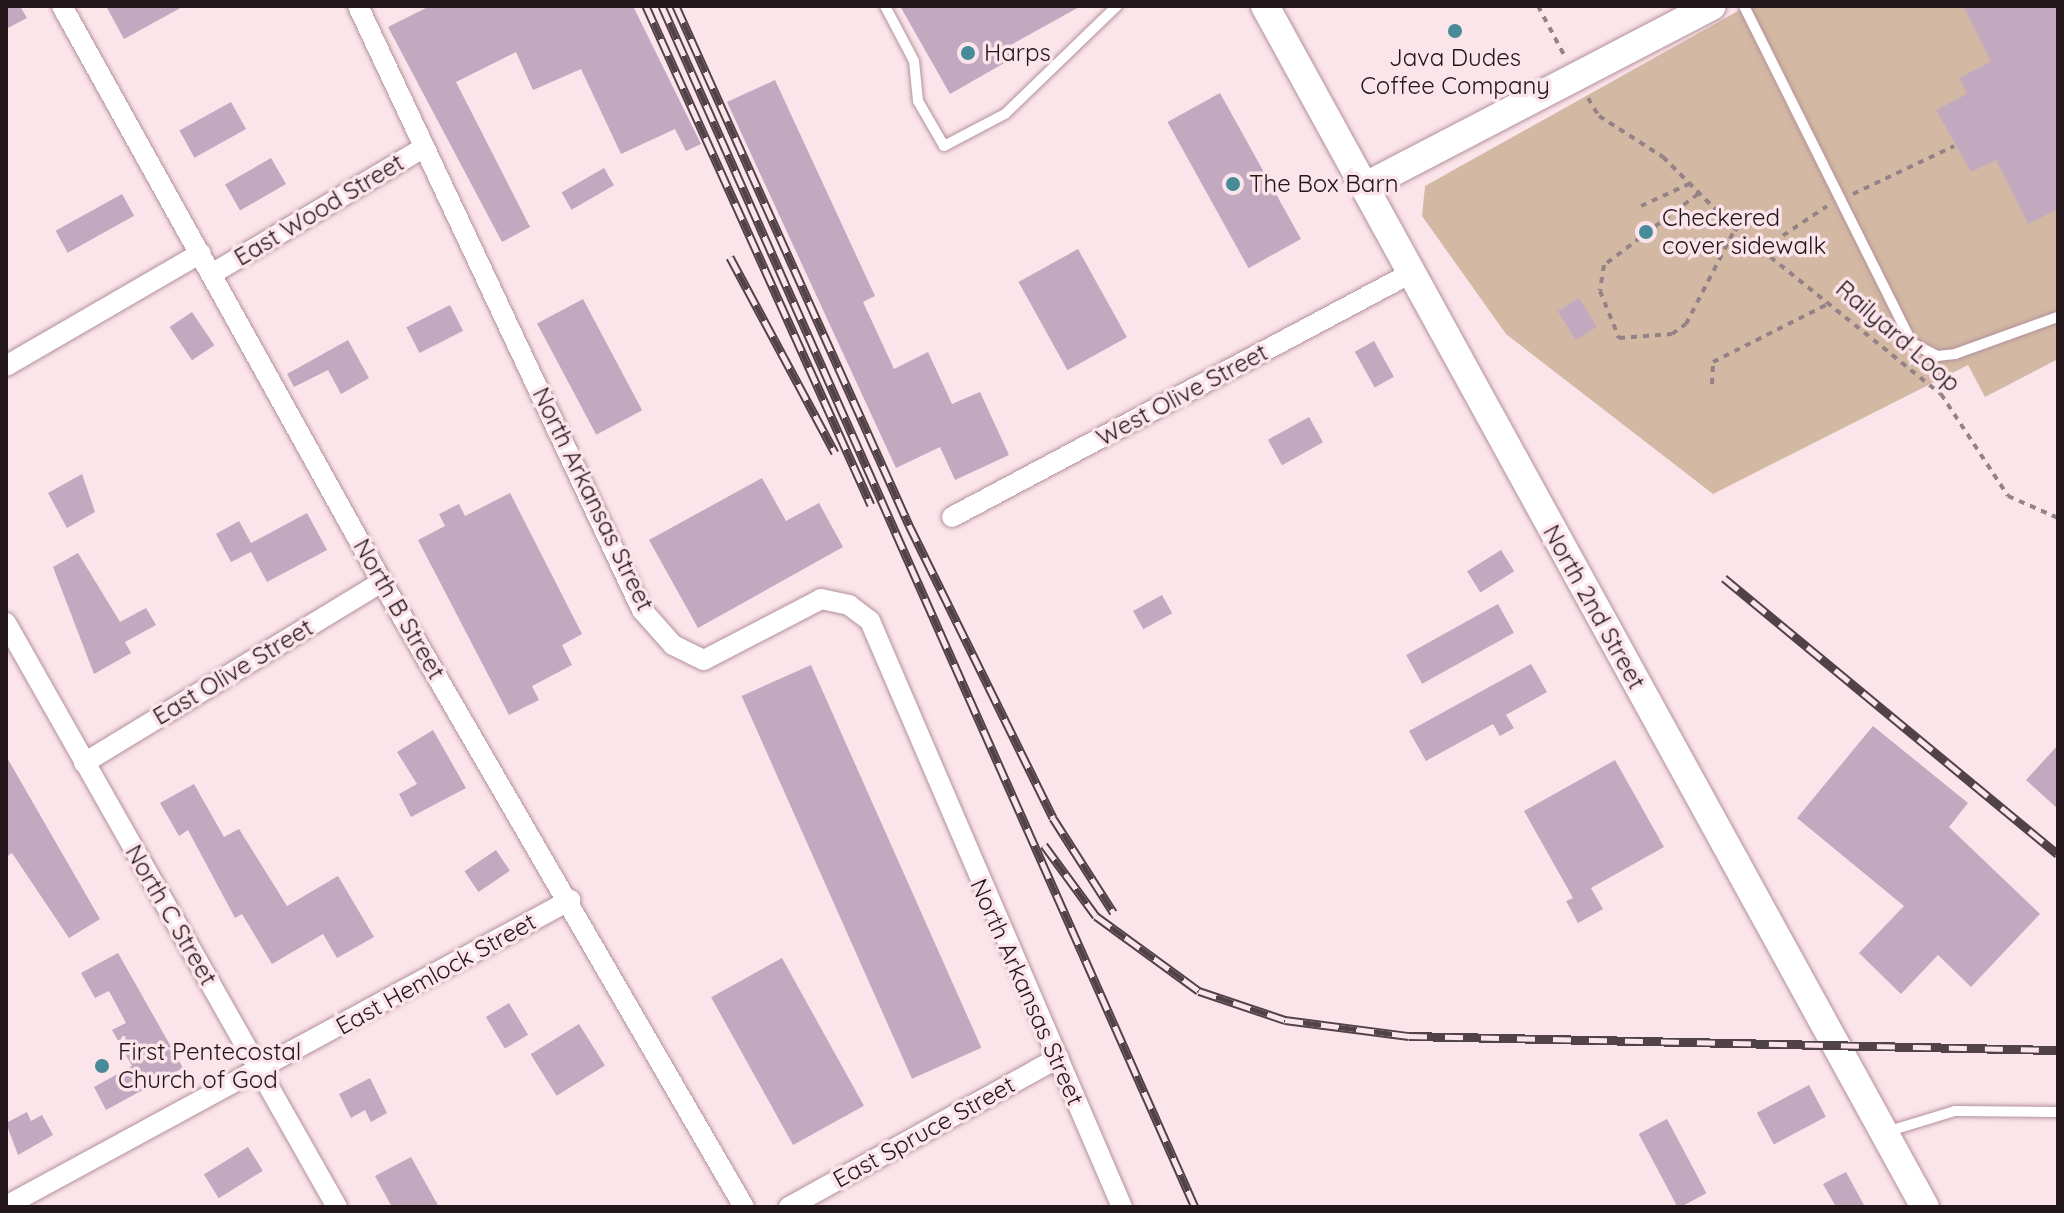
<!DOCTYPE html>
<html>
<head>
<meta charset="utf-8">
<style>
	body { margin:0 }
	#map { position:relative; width:2064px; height:1213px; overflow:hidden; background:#fbe4ea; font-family:Quicksand,sans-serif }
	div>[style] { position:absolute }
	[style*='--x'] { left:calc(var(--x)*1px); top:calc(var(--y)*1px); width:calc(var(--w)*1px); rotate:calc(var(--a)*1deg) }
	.green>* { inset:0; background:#d3b9a4 }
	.building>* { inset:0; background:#c3a9c0; transform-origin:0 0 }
	.path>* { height:4px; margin-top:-2px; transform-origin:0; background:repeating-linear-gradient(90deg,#948287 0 6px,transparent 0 12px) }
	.roads { filter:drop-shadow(0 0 2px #b3919a) drop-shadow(0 0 2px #b3919a) }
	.service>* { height:10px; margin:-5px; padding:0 5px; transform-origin:5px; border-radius:5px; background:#fff }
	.minor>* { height:20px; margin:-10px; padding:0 10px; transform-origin:10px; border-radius:10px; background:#fff }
	.secondary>* { height:28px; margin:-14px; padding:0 14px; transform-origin:14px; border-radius:14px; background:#fff }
	.rail>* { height:9px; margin-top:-4.5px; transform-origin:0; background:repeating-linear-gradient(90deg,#fbe4ea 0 18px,#514247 0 36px); box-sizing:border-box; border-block:2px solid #514247 }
	.dots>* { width:22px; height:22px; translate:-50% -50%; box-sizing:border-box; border:4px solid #fbe4ea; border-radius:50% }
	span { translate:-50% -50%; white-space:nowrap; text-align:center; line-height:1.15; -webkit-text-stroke:7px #fbe4ea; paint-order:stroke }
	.poi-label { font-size:24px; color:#23161a }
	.left { translate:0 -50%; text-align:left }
	.street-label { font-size:24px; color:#23161a }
	.frame { position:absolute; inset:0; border:8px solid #23161a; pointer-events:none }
</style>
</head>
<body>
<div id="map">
	<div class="green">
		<i style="clip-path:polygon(1747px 6px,2058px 6px,2058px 359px,1985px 397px,1968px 365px,1713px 494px,1506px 334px,1422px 216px,1425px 186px)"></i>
	</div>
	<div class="building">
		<i style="clip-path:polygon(6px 6px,20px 6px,27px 18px,6px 29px)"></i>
		<i style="clip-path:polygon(106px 6px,184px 6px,124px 39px)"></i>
		<i style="clip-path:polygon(430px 6px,633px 6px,701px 144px,686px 151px,675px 129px,621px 154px,581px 69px,533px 90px,516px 52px,456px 82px,530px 227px,502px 242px,388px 27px)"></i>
		<i style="clip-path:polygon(900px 6px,1081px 6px,1007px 47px,1013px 58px,950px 94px)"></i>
		<i style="clip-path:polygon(1963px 6px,2058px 6px,2058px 209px,2028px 224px,1996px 160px,1971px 172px,1936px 110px,1967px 94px,1959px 78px,1991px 62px)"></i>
		<i style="clip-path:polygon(775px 80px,875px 296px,863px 302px,894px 369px,928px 352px,952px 404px,980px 392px,1009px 455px,955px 480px,940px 447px,896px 468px,727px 102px)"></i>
		<i style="left:1220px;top:93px;width:167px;height:60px;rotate:61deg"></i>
		<i style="left:231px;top:102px;width:31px;height:59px;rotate:61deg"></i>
		<i style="left:271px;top:158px;width:30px;height:53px;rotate:60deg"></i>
		<i style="left:604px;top:168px;width:20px;height:49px;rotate:60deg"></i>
		<i style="left:122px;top:194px;width:25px;height:76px;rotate:61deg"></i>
		<i style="left:1078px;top:249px;width:101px;height:68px;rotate:61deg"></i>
		<i style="left:1579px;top:298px;width:34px;height:25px;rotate:58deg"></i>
		<i style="left:583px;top:299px;width:126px;height:52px;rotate:62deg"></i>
		<i style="left:450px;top:305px;width:29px;height:49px;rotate:63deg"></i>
		<i style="left:192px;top:312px;width:40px;height:27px;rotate:56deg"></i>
		<i style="clip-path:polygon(348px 340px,369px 378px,341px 394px,328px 370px,294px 387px,287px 374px)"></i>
		<i style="left:1374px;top:341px;width:41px;height:22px;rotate:61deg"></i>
		<i style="left:1309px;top:417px;width:29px;height:47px;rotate:61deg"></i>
		<i style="clip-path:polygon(82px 474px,95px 512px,67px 528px,48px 493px)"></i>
		<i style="clip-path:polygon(762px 478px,786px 521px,819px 503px,843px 547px,698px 628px,649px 540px)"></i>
		<i style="clip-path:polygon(510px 493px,582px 634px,562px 645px,572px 665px,532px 686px,539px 700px,509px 715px,418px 540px,445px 526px,439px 514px,459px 504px,465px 516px)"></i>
		<i style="clip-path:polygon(307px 513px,327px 550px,267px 582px,251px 552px,231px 562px,216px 534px,239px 521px,251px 543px)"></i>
		<i style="left:1501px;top:550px;width:25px;height:40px;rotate:58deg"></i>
		<i style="clip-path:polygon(78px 553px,120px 622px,146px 608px,156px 625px,125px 642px,131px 653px,94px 674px,53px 567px)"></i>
		<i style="left:1162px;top:595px;width:21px;height:33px;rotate:61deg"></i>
		<i style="left:1498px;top:604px;width:33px;height:105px;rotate:61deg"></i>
		<i style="clip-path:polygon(1531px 664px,1547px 692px,1506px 715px,1514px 728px,1500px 736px,1493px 724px,1426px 761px,1409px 731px)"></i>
		<i style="left:811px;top:665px;width:419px;height:76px;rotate:66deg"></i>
		<i style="clip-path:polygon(1873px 726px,1968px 803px,1949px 827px,2040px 914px,1971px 987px,1938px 955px,1901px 994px,1859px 953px,1904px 906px,1797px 818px)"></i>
		<i style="clip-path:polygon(433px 730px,466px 788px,411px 817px,399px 794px,417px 784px,397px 752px)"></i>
		<i style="clip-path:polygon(2058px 745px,2058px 809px,2026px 780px)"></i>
		<i style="clip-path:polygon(6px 756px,100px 919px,69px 938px,12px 853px,6px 857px)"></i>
		<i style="clip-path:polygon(1615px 760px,1664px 847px,1591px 888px,1603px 909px,1578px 923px,1566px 901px,1573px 898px,1524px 811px)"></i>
		<i style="clip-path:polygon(194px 784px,224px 837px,239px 829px,287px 906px,338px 876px,374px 937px,337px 958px,323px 934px,272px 964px,242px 914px,235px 918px,188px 830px,179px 836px,160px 803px)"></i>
		<i style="left:496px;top:850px;width:25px;height:38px;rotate:56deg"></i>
		<i style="clip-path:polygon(118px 953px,183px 1068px,106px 1110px,94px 1087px,132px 1066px,112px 1030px,126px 1023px,109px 991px,95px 998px,81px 973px)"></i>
		<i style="left:782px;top:958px;width:169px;height:81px;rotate:61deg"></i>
		<i style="left:509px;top:1003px;width:37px;height:27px;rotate:59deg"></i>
		<i style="left:579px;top:1024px;width:49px;height:57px;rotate:58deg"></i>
		<i style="clip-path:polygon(370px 1078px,387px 1113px,371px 1122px,365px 1110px,351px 1118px,339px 1094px)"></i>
		<i style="left:1809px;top:1085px;width:36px;height:59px;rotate:62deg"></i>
		<i style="clip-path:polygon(27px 1112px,31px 1121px,42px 1115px,53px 1135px,18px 1155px,6px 1123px)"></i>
		<i style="left:1667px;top:1119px;width:84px;height:32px;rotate:62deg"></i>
		<i style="left:248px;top:1147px;width:28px;height:52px;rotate:58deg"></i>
		<i style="clip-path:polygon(411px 1157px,439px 1207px,392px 1207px,375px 1176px)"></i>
		<i style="clip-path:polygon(1846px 1172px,1865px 1207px,1836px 1207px,1823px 1184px)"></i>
	</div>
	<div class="path">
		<i style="--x:1538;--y:6;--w:55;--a:62"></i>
		<i style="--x:1588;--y:98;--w:21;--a:59"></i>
		<i style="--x:1599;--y:116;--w:76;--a:32.6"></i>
		<i style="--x:1663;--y:157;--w:99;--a:45"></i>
		<i style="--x:1733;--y:227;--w:267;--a:38.8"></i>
		<i style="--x:1941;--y:394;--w:122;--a:56.7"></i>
		<i style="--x:2008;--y:496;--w:55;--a:23.7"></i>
		<i style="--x:1698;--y:194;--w:118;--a:142.9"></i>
		<i style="--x:1604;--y:265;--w:26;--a:99"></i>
		<i style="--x:1600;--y:291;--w:51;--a:68"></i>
		<i style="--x:1619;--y:338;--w:53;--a:-4.3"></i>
		<i style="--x:1672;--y:334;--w:17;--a:-36"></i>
		<i style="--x:1686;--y:324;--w:107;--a:-62.7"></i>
		<i style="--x:1853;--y:194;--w:112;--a:-25.4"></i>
		<i style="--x:1641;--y:206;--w:53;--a:-24.6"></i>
		<i style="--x:1763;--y:249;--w:77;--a:-33.9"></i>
		<i style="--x:1712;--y:384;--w:22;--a:-87"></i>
		<i style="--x:1713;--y:362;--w:131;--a:-26.8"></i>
	</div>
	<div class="roads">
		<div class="service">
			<i style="--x:885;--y:6;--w:62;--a:62.2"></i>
			<i style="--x:914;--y:61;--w:40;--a:84.3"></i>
			<i style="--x:918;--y:101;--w:52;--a:60"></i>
			<i style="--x:944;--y:146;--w:69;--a:-27.7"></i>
			<i style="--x:1005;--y:114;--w:156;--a:-44"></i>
			<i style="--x:1744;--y:6;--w:377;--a:63.5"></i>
			<i style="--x:1912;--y:343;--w:28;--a:27"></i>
			<i style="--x:1937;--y:356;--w:18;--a:-6"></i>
			<i style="--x:1955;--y:354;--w:109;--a:-19.8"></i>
			<i style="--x:1886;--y:1132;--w:72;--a:-16.9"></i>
			<i style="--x:1955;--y:1111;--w:103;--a:0.6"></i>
		</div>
		<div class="minor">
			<i style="--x:62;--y:6;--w:659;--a:60.95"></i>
			<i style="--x:382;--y:582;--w:722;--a:59.92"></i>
			<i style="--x:358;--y:6;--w:667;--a:64.82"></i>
			<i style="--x:642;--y:610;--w:47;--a:48.5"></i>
			<i style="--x:673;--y:645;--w:34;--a:26"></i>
			<i style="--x:704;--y:660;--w:132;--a:-27.5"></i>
			<i style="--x:821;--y:599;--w:29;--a:12"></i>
			<i style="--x:849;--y:605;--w:26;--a:37"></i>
			<i style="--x:870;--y:621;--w:638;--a:66.73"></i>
			<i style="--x:215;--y:272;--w:242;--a:-30.8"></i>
			<i style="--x:6;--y:366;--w:225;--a:-30.1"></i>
			<i style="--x:952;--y:517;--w:520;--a:-27.99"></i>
			<i style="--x:6;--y:623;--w:671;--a:60.46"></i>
			<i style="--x:84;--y:763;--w:349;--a:-31.3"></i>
			<i style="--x:6;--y:1206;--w:642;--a:-28.48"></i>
			<i style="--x:789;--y:1207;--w:308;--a:-29"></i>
		</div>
		<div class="secondary">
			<i style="--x:1265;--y:6;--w:1370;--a:61.21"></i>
			<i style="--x:1364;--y:187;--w:392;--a:-27.5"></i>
		</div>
	</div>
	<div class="rail">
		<i style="--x:646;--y:6;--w:547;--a:65.73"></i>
		<i style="--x:662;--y:6;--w:1314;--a:66.07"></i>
		<i style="--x:676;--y:6;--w:569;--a:65.82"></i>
		<i style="--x:909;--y:525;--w:326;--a:63.8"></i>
		<i style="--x:1053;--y:818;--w:112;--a:57.4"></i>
		<i style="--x:730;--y:257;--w:222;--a:61.8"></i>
		<i style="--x:1724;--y:578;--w:433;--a:39.6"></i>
		<i style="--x:1044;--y:845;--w:88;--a:53.8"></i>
		<i style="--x:1096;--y:916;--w:127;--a:36.1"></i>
		<i style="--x:1199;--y:991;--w:91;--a:18.6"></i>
		<i style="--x:1285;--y:1020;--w:125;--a:7.4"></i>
		<i style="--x:1409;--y:1036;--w:649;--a:1.24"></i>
	</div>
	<div class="dots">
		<i style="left:1455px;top:31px;background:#468b97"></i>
		<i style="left:968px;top:53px;background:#468b97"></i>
		<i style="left:1233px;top:184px;background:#468b97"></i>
		<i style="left:1646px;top:232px;background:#468b97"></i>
		<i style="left:102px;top:1066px;background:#468b97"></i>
	</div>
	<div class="poi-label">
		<span class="left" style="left:984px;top:53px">Harps</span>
		<span style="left:1455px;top:72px">Java Dudes<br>Coffee Company</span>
		<span class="left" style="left:1249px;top:184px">The Box Barn</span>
		<span class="left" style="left:1662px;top:232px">Checkered<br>cover sidewalk</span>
		<span class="left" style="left:118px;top:1066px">First Pentecostal<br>Church of God</span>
	</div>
	<div class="street-label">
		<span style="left:319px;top:210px;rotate:-31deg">East Wood Street</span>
		<span style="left:1898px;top:336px;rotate:41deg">Railyard Loop</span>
		<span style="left:1182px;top:395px;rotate:-28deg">West Olive Street</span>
		<span style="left:593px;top:499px;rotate:64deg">North Arkansas Street</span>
		<span style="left:1594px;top:607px;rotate:61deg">North 2nd Street</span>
		<span style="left:399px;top:609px;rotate:60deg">North B Street</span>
		<span style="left:233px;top:672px;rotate:-31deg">East Olive Street</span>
		<span style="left:171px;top:915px;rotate:60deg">North C Street</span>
		<span style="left:436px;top:974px;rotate:-29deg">East Hemlock Street</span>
		<span style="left:1027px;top:992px;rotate:66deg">North Arkansas Street</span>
		<span style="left:924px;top:1132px;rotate:-29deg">East Spruce Street</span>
	</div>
	<div class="frame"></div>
</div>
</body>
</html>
